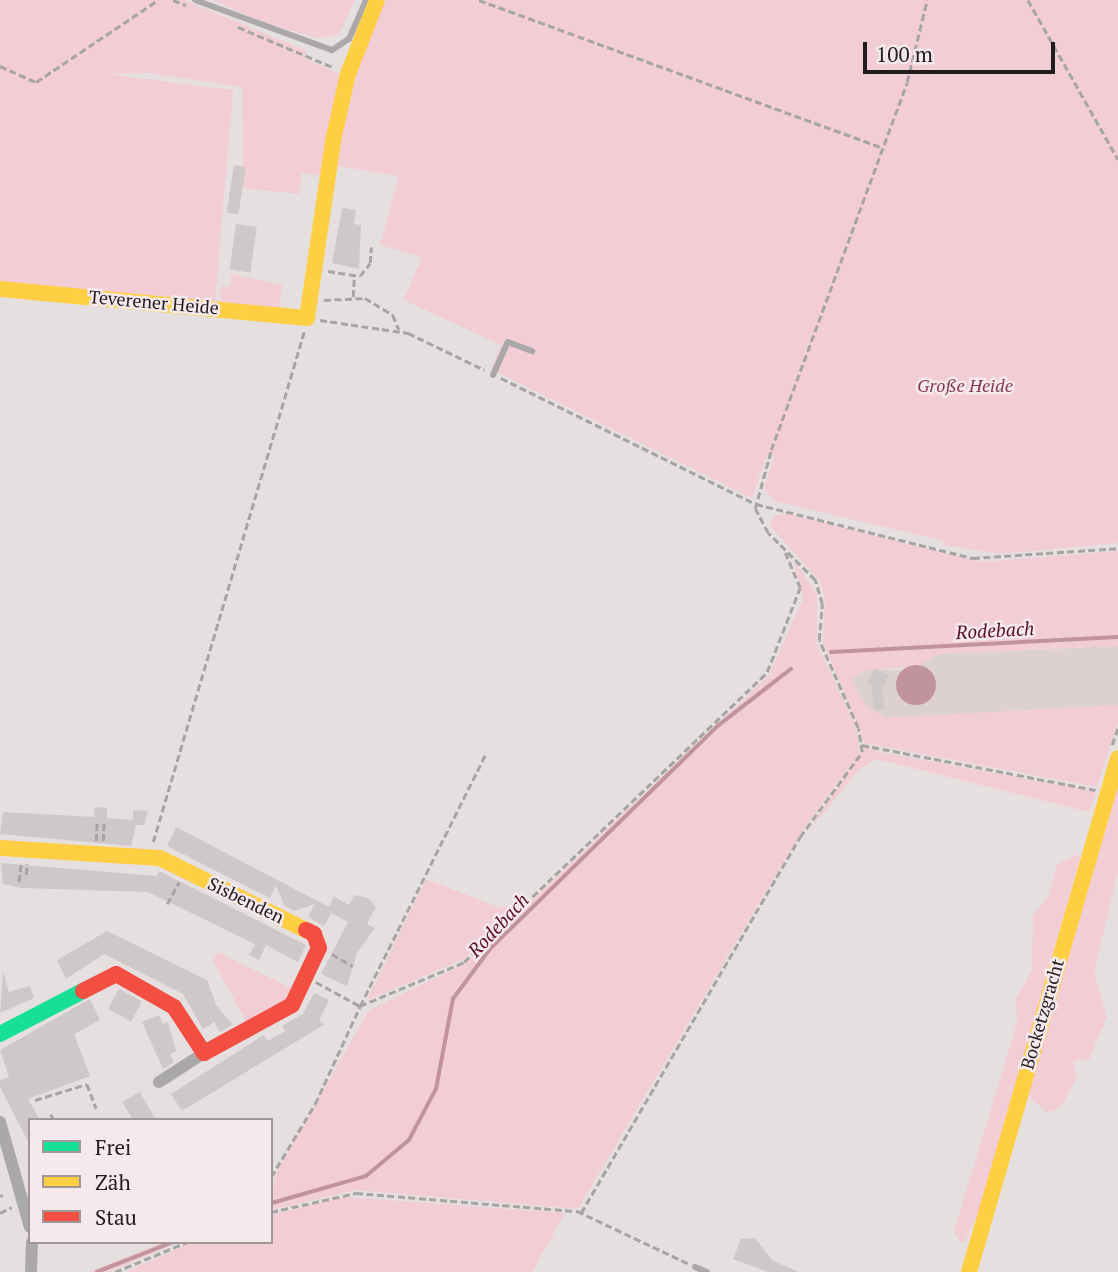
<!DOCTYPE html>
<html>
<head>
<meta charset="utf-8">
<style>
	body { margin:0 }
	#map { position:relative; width:1118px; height:1272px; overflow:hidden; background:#e6dfe0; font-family:"PT Serif",serif }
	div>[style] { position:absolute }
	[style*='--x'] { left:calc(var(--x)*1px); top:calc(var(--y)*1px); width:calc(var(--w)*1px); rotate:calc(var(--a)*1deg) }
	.built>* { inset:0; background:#ddd0d1 }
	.green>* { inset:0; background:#f2cdd5 }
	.water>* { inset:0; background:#c0939e }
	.round { border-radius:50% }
	.stream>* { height:3.5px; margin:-1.75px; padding:0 1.75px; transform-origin:1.75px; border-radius:1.75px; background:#c0939e }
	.building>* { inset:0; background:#cec8c9; transform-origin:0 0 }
	.path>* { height:2.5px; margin-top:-1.25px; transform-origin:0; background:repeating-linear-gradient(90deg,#a7a4a4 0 7px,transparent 0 10.5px) }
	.lane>* { height:6px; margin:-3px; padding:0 3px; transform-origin:3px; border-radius:3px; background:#aaa8a9 }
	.street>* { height:12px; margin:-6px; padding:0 6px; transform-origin:6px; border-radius:6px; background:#aaa8a9 }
	.fast>* { height:16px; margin:-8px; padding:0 8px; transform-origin:8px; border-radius:8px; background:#16e098 }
	.slow>* { height:16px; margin:-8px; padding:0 8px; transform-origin:8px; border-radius:8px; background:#ffcf43 }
	.jam>* { height:16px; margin:-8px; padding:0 8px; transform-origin:8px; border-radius:8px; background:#f24e42 }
	span { translate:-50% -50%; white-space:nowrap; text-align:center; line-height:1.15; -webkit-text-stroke:5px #f6e9ec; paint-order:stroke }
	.street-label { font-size:18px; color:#211c1d }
	.park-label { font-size:18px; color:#873950; font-style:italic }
	.water-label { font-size:19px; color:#590e2a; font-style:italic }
	.legend { position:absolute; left:28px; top:1118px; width:245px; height:126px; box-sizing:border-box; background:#f6e9ec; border:2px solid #a19799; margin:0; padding:9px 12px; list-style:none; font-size:21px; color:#211c1d }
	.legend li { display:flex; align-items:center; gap:14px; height:35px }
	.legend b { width:35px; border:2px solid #a19799 }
	.scale { position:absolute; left:863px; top:42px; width:192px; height:32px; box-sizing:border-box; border:4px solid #211c1d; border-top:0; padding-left:9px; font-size:21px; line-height:24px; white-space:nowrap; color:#211c1d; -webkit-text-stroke:5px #f6e9ec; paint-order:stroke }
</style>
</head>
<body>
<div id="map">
	<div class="built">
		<i style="clip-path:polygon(1118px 646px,1118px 707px,886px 718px,864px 704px,850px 679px,868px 670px,903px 670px,938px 654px)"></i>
	</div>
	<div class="green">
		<i style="clip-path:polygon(0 0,184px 0,307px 51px,305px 59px,343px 75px,322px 176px,302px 173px,299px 194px,243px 188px,242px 87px,148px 73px,105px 74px,233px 90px,215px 303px,0 284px)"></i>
		<i style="clip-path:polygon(213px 0,355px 0,339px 34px,318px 38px,266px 24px)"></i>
		<i style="clip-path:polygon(381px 0,1118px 0,1118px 543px,999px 554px,943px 545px,944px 541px,774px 501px,764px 488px,775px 456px,767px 454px,752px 498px,491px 369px,501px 345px,404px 300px,422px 257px,380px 245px,399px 176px,333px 165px,352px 75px)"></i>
		<i style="clip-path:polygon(231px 274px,282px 285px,279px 309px,221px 302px,220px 287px,230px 287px)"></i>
		<i style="clip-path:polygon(789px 514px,982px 562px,1118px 551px,1118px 646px,938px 654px,919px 666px,868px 670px,851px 678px,864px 704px,886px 718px,1118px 705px,1118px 723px,1097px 787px,864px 743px,823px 642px,825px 598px,819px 580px,770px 526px,774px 515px)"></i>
		<i style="clip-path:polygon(793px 559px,817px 594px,817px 644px,856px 727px,860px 752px,799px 836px,578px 1209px,355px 1190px,271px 1210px,275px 1175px,369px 1010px,465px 964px,769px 675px,803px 599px)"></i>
		<i style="clip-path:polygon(864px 747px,880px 752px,1096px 792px,1089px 812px,876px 759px,859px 770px,807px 833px)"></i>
		<i style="clip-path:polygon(1118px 774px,1118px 872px,1094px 972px,1107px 1017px,1089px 1059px,1073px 1061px,1076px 1079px,1060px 1108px,1046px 1112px,1026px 1094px)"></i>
		<i style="clip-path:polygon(1077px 854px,1080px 858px,981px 1205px,965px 1242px,960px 1242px,954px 1231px,1017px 1023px,1016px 998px,1032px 971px,1033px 916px,1049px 895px,1057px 865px)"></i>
		<i style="clip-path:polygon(426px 879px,501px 908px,525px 901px,464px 959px,367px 1000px)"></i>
		<i style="clip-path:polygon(218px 952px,291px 988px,285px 1002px,247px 1023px,213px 961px)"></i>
		<i style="clip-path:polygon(344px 1197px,565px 1213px,532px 1272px,126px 1272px,193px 1242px,271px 1242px,271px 1215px)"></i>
		<i style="clip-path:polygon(163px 1242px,179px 1242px,110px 1272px,88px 1272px)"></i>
	</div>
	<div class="water">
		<i class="round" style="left:896px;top:665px;width:40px;height:40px"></i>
	</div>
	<div class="stream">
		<i style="--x:831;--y:652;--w:287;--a:-3"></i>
		<i style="--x:272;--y:1203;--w:98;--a:-16"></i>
		<i style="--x:366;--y:1176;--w:56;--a:-39.9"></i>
		<i style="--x:409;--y:1140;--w:58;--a:-62.1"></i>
		<i style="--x:436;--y:1089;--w:92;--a:-79.3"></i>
		<i style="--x:453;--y:999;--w:62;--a:-53.5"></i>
		<i style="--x:490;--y:949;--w:320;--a:-44.4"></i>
		<i style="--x:719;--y:725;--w:91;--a:-37.9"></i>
		<i style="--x:97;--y:1272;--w:82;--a:-21.5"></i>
	</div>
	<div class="building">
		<i style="left:234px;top:165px;width:12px;height:48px;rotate:9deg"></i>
		<i style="clip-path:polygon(342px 208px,356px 210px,354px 224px,361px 225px,359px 269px,332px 263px)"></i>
		<i style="left:236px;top:224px;width:21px;height:46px;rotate:8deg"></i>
		<i style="clip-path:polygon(874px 668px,889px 675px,882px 690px,885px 709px,874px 710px,871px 684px,867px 685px)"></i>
		<i style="clip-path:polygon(95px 807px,107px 808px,107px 818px,133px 820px,133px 810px,148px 811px,144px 825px,136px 825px,131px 846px,0 834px,3px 812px,94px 817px)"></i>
		<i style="clip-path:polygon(176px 827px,329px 907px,334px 896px,349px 905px,354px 895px,368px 898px,376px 907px,367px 924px,375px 928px,357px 953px,347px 986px,321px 974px,348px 922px,331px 913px,324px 926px,308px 917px,315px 904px,294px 911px,284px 905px,276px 885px,270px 898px,167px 846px)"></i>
		<i style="clip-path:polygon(1px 863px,157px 876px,159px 871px,306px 945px,298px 962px,266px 945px,259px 960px,249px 955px,255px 944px,148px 892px,22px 888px,3px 884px)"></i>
		<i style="clip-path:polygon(107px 931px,207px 980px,216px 1005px,233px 1025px,220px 1032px,214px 1022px,203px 1029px,183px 994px,104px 954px,66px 979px,57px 960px)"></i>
		<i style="clip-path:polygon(3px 971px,9px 992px,30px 986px,34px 998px,0 1013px)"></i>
		<i style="left:119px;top:989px;width:26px;height:23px;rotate:28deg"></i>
		<i style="clip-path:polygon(314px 993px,329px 1000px,319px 1021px,325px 1024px,182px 1111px,171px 1094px,264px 1035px,267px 1041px,285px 1031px,282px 1026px,303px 1014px)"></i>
		<i style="clip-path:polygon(90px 999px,100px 1020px,74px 1034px,90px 1076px,28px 1099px,40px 1120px,30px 1120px,30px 1145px,0 1087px,0 1080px,9px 1077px,0 1050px)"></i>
		<i style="clip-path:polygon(159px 1015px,163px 1024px,168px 1022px,176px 1051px,170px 1054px,174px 1062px,163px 1069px,142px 1022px)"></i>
		<i style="clip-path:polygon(140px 1092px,156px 1120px,133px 1120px,122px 1102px)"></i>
		<i style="clip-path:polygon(755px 1238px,773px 1261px,799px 1272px,768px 1272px,733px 1259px,741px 1239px)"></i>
	</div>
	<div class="path">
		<i style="--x:173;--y:0;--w:14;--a:21"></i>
		<i style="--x:479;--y:0;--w:427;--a:20.1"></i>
		<i style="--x:1028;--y:0;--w:183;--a:60.5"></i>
		<i style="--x:238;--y:27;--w:105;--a:22.9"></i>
		<i style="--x:0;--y:66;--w:39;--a:24"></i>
		<i style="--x:36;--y:82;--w:147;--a:-33.9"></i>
		<i style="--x:328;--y:271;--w:32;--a:9"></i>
		<i style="--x:360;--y:276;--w:16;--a:-52"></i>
		<i style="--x:370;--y:263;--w:16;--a:-86"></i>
		<i style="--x:353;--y:297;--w:21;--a:-87"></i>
		<i style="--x:324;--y:300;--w:41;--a:-2.8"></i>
		<i style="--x:365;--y:298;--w:33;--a:31"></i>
		<i style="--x:393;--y:315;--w:16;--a:68"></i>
		<i style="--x:320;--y:320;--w:89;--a:8.4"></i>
		<i style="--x:408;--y:333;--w:85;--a:25.7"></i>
		<i style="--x:501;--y:378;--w:284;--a:26.3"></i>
		<i style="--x:756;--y:504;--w:224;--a:14"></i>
		<i style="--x:973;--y:558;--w:145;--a:-3.9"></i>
		<i style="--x:862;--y:745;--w:238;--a:10.9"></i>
		<i style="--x:1112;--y:745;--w:18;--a:-71"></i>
		<i style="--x:96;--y:841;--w:18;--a:-87"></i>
		<i style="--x:103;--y:841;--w:18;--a:-87"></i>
		<i style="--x:153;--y:842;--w:532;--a:-73.51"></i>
		<i style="--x:26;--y:875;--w:11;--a:-85"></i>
		<i style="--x:19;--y:882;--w:19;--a:-84"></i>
		<i style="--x:167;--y:904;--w:25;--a:-61"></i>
		<i style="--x:332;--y:954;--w:24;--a:30"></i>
		<i style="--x:316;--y:982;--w:50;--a:28.6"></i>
		<i style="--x:360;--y:1006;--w:280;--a:-63.5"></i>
		<i style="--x:35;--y:1100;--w:54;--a:-17.1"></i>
		<i style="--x:87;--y:1084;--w:26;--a:69"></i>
		<i style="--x:51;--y:1114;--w:7;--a:63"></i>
		<i style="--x:271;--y:1177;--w:85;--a:-58.9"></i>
		<i style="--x:315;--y:1104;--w:108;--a:-65.3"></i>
		<i style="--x:360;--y:1006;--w:113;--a:-22.9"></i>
		<i style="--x:464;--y:962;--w:419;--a:-43.7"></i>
		<i style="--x:767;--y:672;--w:90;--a:-68.6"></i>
		<i style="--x:800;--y:588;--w:38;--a:-113"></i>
		<i style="--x:0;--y:1196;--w:3;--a:-18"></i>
		<i style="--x:271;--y:1212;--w:87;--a:-12.6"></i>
		<i style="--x:356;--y:1193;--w:222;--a:4.7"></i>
		<i style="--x:577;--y:1211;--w:124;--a:25.3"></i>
		<i style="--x:0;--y:1213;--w:13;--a:-27"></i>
		<i style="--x:581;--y:1213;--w:435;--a:-59.8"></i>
		<i style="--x:800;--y:837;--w:105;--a:-53.9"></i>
		<i style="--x:862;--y:752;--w:24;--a:-99"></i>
		<i style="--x:858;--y:728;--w:96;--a:-113.9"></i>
		<i style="--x:819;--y:640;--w:36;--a:-85"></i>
		<i style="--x:822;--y:604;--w:25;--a:-106"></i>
		<i style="--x:815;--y:580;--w:66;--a:-135"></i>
		<i style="--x:768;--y:533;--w:27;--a:-118"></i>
		<i style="--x:755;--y:509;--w:61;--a:-74.8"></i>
		<i style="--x:771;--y:450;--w:392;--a:-69.7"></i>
		<i style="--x:907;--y:82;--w:84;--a:-76.3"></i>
		<i style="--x:115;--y:1272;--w:78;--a:-22.6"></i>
	</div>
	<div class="lane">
		<i style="--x:195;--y:0;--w:146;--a:20.1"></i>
		<i style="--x:332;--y:50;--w:20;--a:-33"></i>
		<i style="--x:349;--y:39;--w:43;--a:-66.4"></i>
		<i style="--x:493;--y:375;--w:36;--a:-66"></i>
		<i style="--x:508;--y:342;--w:26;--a:21"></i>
		<i style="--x:695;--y:1267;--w:13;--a:23"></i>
	</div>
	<div class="street">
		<i style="--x:159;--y:1082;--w:54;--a:-32.8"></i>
		<i style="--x:0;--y:1122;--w:109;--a:74.1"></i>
		<i style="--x:31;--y:1272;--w:30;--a:-88"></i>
	</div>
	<div class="fast">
		<i style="--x:0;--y:1034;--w:93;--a:-27.4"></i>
	</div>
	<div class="slow">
		<i style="--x:0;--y:289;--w:308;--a:5.4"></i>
		<i style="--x:307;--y:318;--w:184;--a:-81.6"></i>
		<i style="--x:334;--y:136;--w:64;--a:-77.3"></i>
		<i style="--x:348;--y:74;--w:79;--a:-68.6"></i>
		<i style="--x:0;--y:848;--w:160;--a:3.6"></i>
		<i style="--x:160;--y:858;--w:163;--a:26.3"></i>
		<i style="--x:969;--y:1272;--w:535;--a:-73.83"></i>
	</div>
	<div class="jam">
		<i style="--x:83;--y:991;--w:37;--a:-27"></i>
		<i style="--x:116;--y:974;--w:67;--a:29.6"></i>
		<i style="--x:174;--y:1007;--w:55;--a:56.9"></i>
		<i style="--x:204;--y:1053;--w:100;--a:-28.6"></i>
		<i style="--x:292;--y:1005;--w:63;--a:-64.7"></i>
		<i style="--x:319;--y:948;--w:15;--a:-110"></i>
		<i style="--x:314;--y:934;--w:9;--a:-153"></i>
	</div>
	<div class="street-label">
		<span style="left:154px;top:302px;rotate:5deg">Teverener Heide</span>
		<span style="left:246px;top:900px;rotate:26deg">Sisbenden</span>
		<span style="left:1042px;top:1014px;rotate:-74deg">Bocketzgracht</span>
	</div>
	<div class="park-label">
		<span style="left:965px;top:385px">Große Heide</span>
	</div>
	<div class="water-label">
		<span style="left:995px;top:630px;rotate:-3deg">Rodebach</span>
		<span style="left:498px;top:925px;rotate:-47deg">Rodebach</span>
	</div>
	<ul class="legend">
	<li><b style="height:9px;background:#16e098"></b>Frei</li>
	<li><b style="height:9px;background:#ffcf43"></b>Zäh</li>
	<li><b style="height:9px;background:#f24e42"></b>Stau</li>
	</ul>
	<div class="scale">100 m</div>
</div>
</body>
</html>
